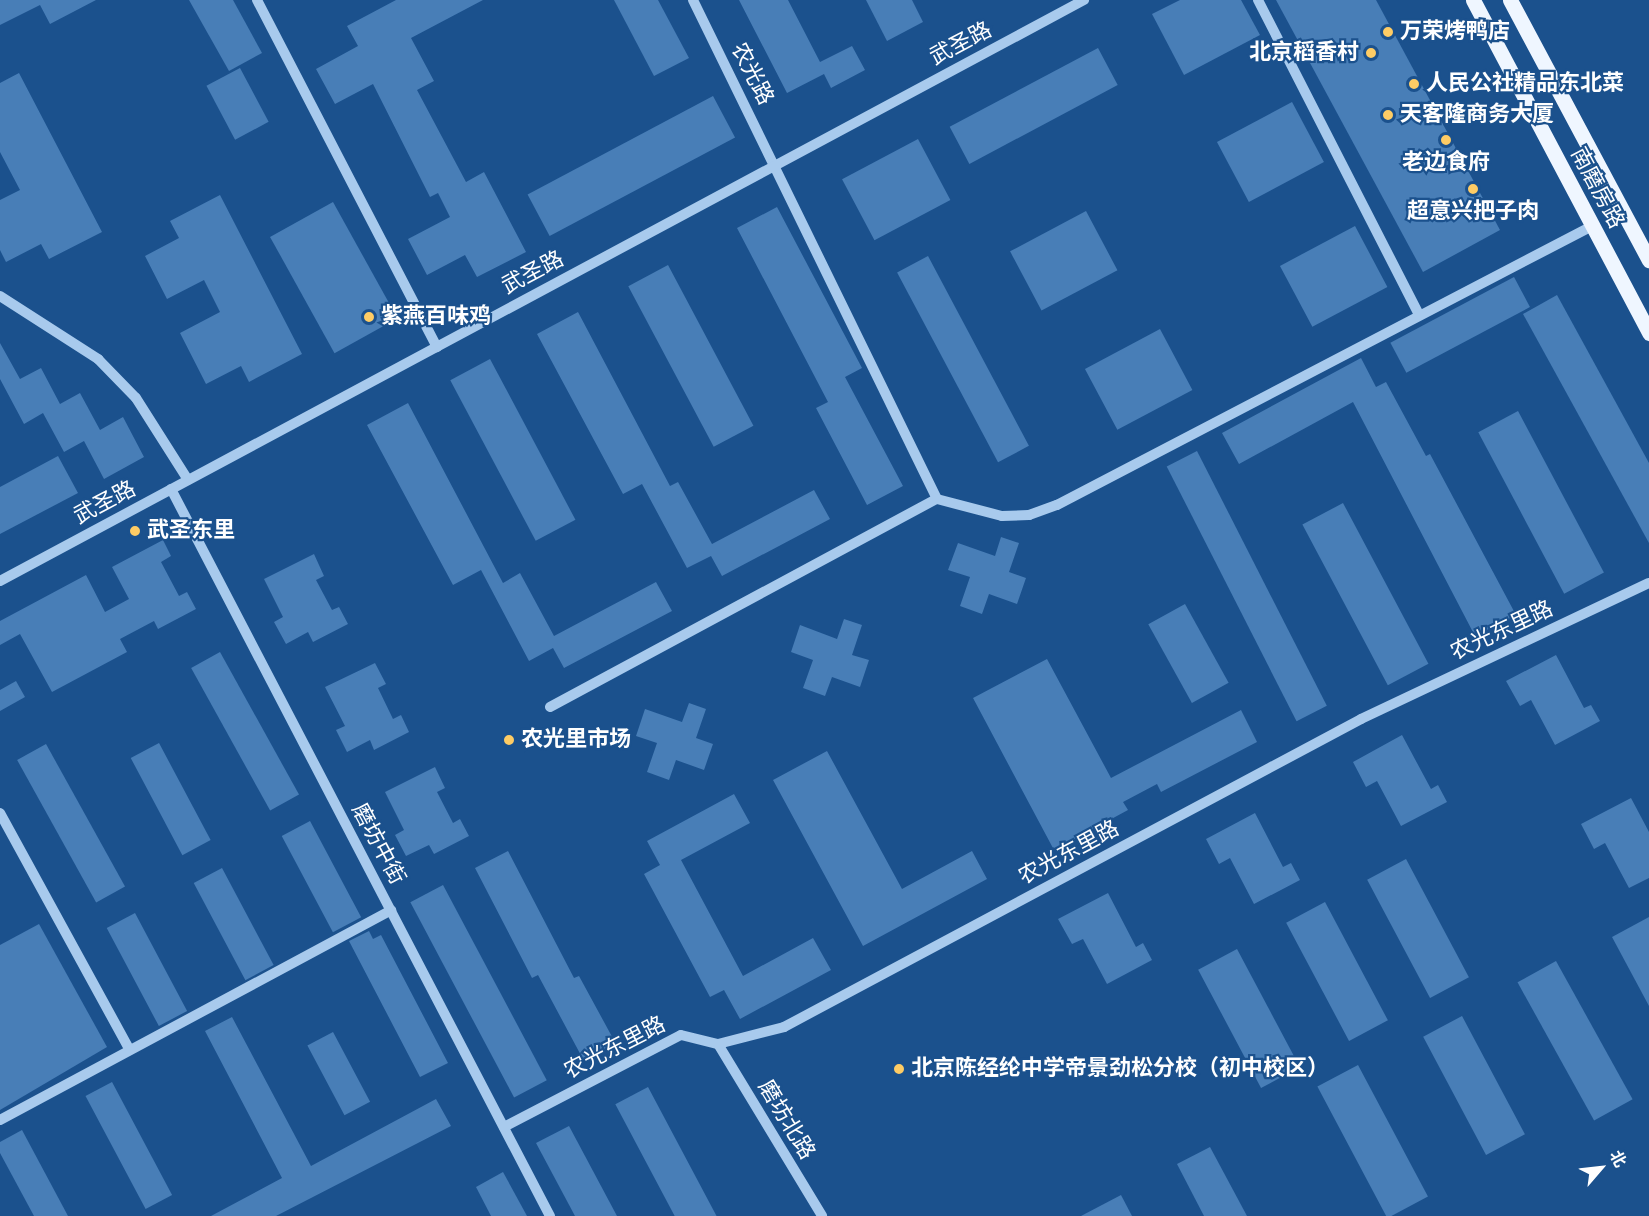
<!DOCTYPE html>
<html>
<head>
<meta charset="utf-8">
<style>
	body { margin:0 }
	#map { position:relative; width:1649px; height:1216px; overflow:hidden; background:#1b518d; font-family:"Sofia Sans Condensed","Noto Sans SC",sans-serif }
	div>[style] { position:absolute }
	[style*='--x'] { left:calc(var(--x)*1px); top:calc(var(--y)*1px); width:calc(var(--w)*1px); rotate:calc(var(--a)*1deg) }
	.building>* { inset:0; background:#487eb7; transform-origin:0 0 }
	.minor>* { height:10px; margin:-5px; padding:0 5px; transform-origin:5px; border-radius:5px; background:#a8caed }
	.major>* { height:15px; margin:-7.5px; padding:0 7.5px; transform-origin:7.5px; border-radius:7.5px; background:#eff6ff }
	.dots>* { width:16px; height:16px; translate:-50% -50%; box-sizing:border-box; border:3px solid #1b518d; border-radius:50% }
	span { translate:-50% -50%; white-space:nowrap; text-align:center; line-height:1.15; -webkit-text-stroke:4.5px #1b518d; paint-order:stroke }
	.poi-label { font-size:22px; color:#fff; font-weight:700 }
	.left { translate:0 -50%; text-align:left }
	.right { translate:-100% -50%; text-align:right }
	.street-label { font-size:22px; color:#fff }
	.north { position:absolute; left:1571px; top:1138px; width:60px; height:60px; -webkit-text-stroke:4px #1b518d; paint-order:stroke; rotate:62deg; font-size:16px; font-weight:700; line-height:24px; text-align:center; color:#fff }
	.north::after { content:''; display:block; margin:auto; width:21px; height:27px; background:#fff; clip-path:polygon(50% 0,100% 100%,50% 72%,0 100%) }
</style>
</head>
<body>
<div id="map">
	<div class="building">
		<i style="clip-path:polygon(0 0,96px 0,50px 24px,40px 5px,0 25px)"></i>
		<i style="clip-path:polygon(189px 0,233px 0,262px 53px,229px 71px)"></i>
		<i style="clip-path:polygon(396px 0,483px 0,411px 38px,434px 81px,417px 90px,466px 182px,484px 172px,526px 252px,477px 277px,465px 255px,427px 275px,408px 239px,450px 217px,438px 193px,430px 197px,373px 84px,335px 104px,316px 69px,358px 46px,347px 26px)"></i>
		<i style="clip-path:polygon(614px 0,658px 0,689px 58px,654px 76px)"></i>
		<i style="clip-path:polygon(739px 0,788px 0,820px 62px,852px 46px,865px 70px,831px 88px,824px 74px,787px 93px)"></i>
		<i style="clip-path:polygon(866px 0,912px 0,923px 22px,887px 41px)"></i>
		<i style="clip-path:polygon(1180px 0,1241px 0,1260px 35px,1184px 75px,1152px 14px)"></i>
		<i style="clip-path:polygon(1276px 0,1376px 0,1500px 230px,1423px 272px)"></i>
		<i style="left:1098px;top:48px;width:42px;height:168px;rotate:62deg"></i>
		<i style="left:240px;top:68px;width:61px;height:38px;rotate:62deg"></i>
		<i style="clip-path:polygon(19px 73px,102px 232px,49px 259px,41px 244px,6px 262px,0 250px,0 200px,20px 190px,0 152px,0 83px)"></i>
		<i style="left:713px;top:96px;width:47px;height:210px;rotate:62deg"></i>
		<i style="left:1292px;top:102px;width:68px;height:85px;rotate:62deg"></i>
		<i style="left:918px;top:139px;width:69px;height:86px;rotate:62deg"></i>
		<i style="clip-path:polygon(220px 195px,302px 354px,249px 382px,241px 366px,206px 384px,180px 333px,220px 312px,204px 280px,167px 299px,145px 256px,179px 238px,170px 221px)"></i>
		<i style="left:333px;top:202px;width:133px;height:72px;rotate:61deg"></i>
		<i style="clip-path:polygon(777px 207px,862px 368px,845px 377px,903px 486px,867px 505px,816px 408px,828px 402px,737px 228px)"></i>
		<i style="left:1086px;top:211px;width:67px;height:86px;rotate:62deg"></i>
		<i style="left:1355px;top:226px;width:69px;height:85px;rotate:62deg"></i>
		<i style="left:928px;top:256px;width:215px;height:35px;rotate:62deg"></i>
		<i style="left:668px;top:265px;width:182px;height:45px;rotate:62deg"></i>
		<i style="left:1514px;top:277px;width:34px;height:140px;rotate:62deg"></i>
		<i style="clip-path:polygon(1557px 295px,1649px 463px,1649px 543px,1523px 314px)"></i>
		<i style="clip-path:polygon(578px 312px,670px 486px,678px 482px,712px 544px,814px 490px,830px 519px,722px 576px,711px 556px,687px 568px,642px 484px,623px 494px,537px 334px)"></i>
		<i style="left:1160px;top:329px;width:69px;height:85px;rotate:62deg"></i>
		<i style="clip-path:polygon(0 343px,20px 379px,41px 368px,60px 404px,80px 393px,100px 430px,123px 417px,144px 457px,104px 479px,84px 441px,64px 452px,43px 413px,24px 424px,0 379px)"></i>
		<i style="clip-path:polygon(1361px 358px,1376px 387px,1386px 382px,1426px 456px,1430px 454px,1516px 615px,1475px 636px,1353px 402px,1239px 464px,1222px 433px)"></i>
		<i style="left:490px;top:359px;width:182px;height:45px;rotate:62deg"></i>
		<i style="clip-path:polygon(408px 403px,503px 583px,520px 573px,554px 636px,656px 582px,672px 611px,564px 668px,553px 648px,529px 661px,481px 570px,453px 585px,367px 425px)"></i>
		<i style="left:1518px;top:411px;width:183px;height:45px;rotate:62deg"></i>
		<i style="left:1197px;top:451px;width:286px;height:34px;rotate:63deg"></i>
		<i style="clip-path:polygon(58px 456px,78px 493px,0 534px,0 487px)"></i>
		<i style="left:1343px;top:503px;width:182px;height:46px;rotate:62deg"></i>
		<i style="clip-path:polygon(1001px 537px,1019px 543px,1009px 572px,1026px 578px,1017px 604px,989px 594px,982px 614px,960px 606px,970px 577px,948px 570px,958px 543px,995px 556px)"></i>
		<i style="clip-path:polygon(163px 540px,171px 556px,161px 562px,179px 596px,187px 592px,196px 609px,158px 629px,154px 621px,120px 639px,127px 652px,52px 692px,20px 634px,0 645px,0 621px,86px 575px,105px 612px,129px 599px,112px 567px)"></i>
		<i style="clip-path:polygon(314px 554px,324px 576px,316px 580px,332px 610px,339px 607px,348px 624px,313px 642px,308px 632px,286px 644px,274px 622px,283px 617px,264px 579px)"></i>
		<i style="left:1185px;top:604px;width:90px;height:42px;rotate:61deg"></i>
		<i style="clip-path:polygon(844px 619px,862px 625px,852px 655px,869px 660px,860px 687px,832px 677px,825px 696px,803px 688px,813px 660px,791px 652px,800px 625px,837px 639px)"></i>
		<i style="left:220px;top:652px;width:163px;height:33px;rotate:61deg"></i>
		<i style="clip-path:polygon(1556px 655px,1584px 708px,1591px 705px,1600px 721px,1555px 745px,1531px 700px,1520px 706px,1506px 681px)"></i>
		<i style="clip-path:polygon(1047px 659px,1111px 778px,1241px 710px,1257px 742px,1161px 792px,1157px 784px,1123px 802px,1128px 810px,1054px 850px,973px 698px)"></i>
		<i style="clip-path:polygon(375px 663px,386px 684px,378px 688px,393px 719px,401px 715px,409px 732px,374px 750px,370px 740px,347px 752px,336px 730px,345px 726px,325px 687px)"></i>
		<i style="clip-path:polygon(16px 681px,25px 697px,0 711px,0 690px)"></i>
		<i style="clip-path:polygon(689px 703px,706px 709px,696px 738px,713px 744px,704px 770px,676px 760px,669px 780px,647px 772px,657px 743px,636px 736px,645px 709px,682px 722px)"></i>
		<i style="clip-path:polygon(1402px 735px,1431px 789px,1438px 785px,1447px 802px,1401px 826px,1377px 781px,1366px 787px,1353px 762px)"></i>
		<i style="left:159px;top:743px;width:110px;height:32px;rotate:62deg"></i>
		<i style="left:46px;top:744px;width:163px;height:33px;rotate:61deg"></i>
		<i style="clip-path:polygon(827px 751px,902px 889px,972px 851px,987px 879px,863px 946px,773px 780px)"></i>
		<i style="clip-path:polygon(435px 767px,445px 788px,437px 792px,453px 823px,460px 819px,469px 836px,434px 854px,429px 845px,406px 856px,395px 835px,404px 830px,385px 792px)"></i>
		<i style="clip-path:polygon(734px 794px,750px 823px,681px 860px,743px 976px,813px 938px,831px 970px,740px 1019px,724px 990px,710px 997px,644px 874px,660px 865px,647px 841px)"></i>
		<i style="clip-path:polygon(1631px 798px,1649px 832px,1649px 878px,1629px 888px,1605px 843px,1594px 849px,1581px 824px)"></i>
		<i style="clip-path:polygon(1255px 813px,1283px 867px,1291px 863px,1300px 880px,1254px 904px,1230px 858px,1219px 864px,1206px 839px)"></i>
		<i style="left:310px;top:821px;width:109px;height:32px;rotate:62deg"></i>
		<i style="clip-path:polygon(508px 851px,574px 978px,579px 976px,616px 1044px,584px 1061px,538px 975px,532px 978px,475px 868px)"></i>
		<i style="left:1406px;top:859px;width:134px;height:44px;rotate:62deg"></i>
		<i style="left:222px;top:868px;width:110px;height:32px;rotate:62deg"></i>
		<i style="left:443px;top:885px;width:221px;height:37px;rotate:62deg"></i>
		<i style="clip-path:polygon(1108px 893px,1136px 947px,1143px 943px,1152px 960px,1107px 984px,1083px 939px,1072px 944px,1058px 919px)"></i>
		<i style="left:1325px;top:902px;width:134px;height:44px;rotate:62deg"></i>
		<i style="left:135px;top:913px;width:111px;height:32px;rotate:62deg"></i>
		<i style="clip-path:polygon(1649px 917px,1649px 1006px,1612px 937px)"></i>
		<i style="clip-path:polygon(39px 924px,107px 1047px,0 1110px,0 945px)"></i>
		<i style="clip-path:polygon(369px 931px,373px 939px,381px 935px,448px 1063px,420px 1077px,349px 941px)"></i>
		<i style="left:1237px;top:949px;width:134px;height:44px;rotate:62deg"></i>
		<i style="left:1556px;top:961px;width:158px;height:44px;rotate:61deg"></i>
		<i style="left:1462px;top:1016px;width:134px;height:44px;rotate:62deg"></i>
		<i style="clip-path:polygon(232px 1017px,311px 1166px,436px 1099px,451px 1126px,276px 1216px,211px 1216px,282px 1178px,205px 1031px)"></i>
		<i style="left:333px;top:1032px;width:79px;height:29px;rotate:62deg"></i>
		<i style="left:1358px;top:1065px;width:149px;height:46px;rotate:62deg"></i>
		<i style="left:112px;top:1082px;width:128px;height:30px;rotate:62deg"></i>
		<i style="left:648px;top:1087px;width:146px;height:37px;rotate:62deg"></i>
		<i style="clip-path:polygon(569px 1126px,617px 1216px,575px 1216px,536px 1143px)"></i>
		<i style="clip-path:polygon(22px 1130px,68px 1216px,34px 1216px,0 1153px,0 1142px)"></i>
		<i style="clip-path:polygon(1210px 1147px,1247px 1216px,1204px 1216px,1177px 1164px)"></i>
		<i style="clip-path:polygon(503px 1172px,527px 1216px,491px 1216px,476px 1187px)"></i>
		<i style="clip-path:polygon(1121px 1195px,1132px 1216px,1081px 1216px)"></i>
	</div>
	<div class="minor">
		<i style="--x:257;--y:0;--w:391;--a:62.6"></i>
		<i style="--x:693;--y:0;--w:555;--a:63.94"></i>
		<i style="--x:1258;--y:0;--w:352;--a:62.9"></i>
		<i style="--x:0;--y:296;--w:117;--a:32.7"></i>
		<i style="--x:98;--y:359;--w:54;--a:45.7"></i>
		<i style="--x:136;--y:398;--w:97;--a:57.6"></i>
		<i style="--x:171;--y:489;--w:820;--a:62.47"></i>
		<i style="--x:0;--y:581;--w:1230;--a:-28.19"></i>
		<i style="--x:550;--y:707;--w:439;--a:-28.3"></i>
		<i style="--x:937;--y:499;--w:67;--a:14.7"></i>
		<i style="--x:1002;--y:516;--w:27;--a:-2"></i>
		<i style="--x:1029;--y:515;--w:30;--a:-20"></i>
		<i style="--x:1057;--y:505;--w:603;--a:-27.54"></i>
		<i style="--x:0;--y:813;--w:270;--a:61.3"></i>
		<i style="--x:718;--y:1044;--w:201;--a:58.8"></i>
		<i style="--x:0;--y:1120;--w:444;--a:-28.2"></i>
		<i style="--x:504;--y:1127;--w:199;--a:-27.5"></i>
		<i style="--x:681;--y:1035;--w:38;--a:14"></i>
		<i style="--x:718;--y:1044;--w:68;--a:-14.4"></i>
		<i style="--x:784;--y:1027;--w:654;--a:-28.09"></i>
		<i style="--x:1361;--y:719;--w:318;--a:-25.3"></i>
	</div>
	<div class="major">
		<i style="--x:1473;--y:0;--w:377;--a:62.1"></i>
		<i style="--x:1510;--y:0;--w:295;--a:61.9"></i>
	</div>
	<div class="dots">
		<i style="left:1388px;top:32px;background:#fecc65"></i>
		<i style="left:1371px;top:53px;background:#fecc65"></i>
		<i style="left:1414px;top:84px;background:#fecc65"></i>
		<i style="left:1388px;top:115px;background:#fecc65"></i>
		<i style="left:1446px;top:140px;background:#fecc65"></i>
		<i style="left:1473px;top:189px;background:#fecc65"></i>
		<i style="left:369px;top:317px;background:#fecc65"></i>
		<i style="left:135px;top:531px;background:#fecc65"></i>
		<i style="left:509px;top:740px;background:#fecc65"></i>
		<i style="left:899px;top:1069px;background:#fecc65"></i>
	</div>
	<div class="poi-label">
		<span class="left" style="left:1400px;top:32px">万荣烤鸭店</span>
		<span class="right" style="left:1359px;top:53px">北京稻香村</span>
		<span class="left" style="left:1426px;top:84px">人民公社精品东北菜</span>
		<span class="left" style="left:1400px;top:115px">天客隆商务大厦</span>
		<span style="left:1446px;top:163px">老边食府</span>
		<span style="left:1473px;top:212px">超意兴把子肉</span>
		<span class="left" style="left:381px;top:317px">紫燕百味鸡</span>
		<span class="left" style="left:147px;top:531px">武圣东里</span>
		<span class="left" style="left:521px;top:740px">农光里市场</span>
		<span class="left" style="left:911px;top:1069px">北京陈经纶中学帝景劲松分校（初中校区）</span>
	</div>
	<div class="street-label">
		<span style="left:961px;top:44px;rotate:-28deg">武圣路</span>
		<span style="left:752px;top:74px;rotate:63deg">农光路</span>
		<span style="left:1597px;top:188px;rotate:62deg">南磨房路</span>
		<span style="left:533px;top:273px;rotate:-28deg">武圣路</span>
		<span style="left:105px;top:503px;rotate:-28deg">武圣路</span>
		<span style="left:1502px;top:631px;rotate:-25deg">农光东里路</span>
		<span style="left:378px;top:844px;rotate:62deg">磨坊中街</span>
		<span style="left:1069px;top:853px;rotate:-28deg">农光东里路</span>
		<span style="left:615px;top:1048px;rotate:-27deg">农光东里路</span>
		<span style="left:786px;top:1120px;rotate:59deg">磨坊北路</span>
	</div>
	<div class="north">北</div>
</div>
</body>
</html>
